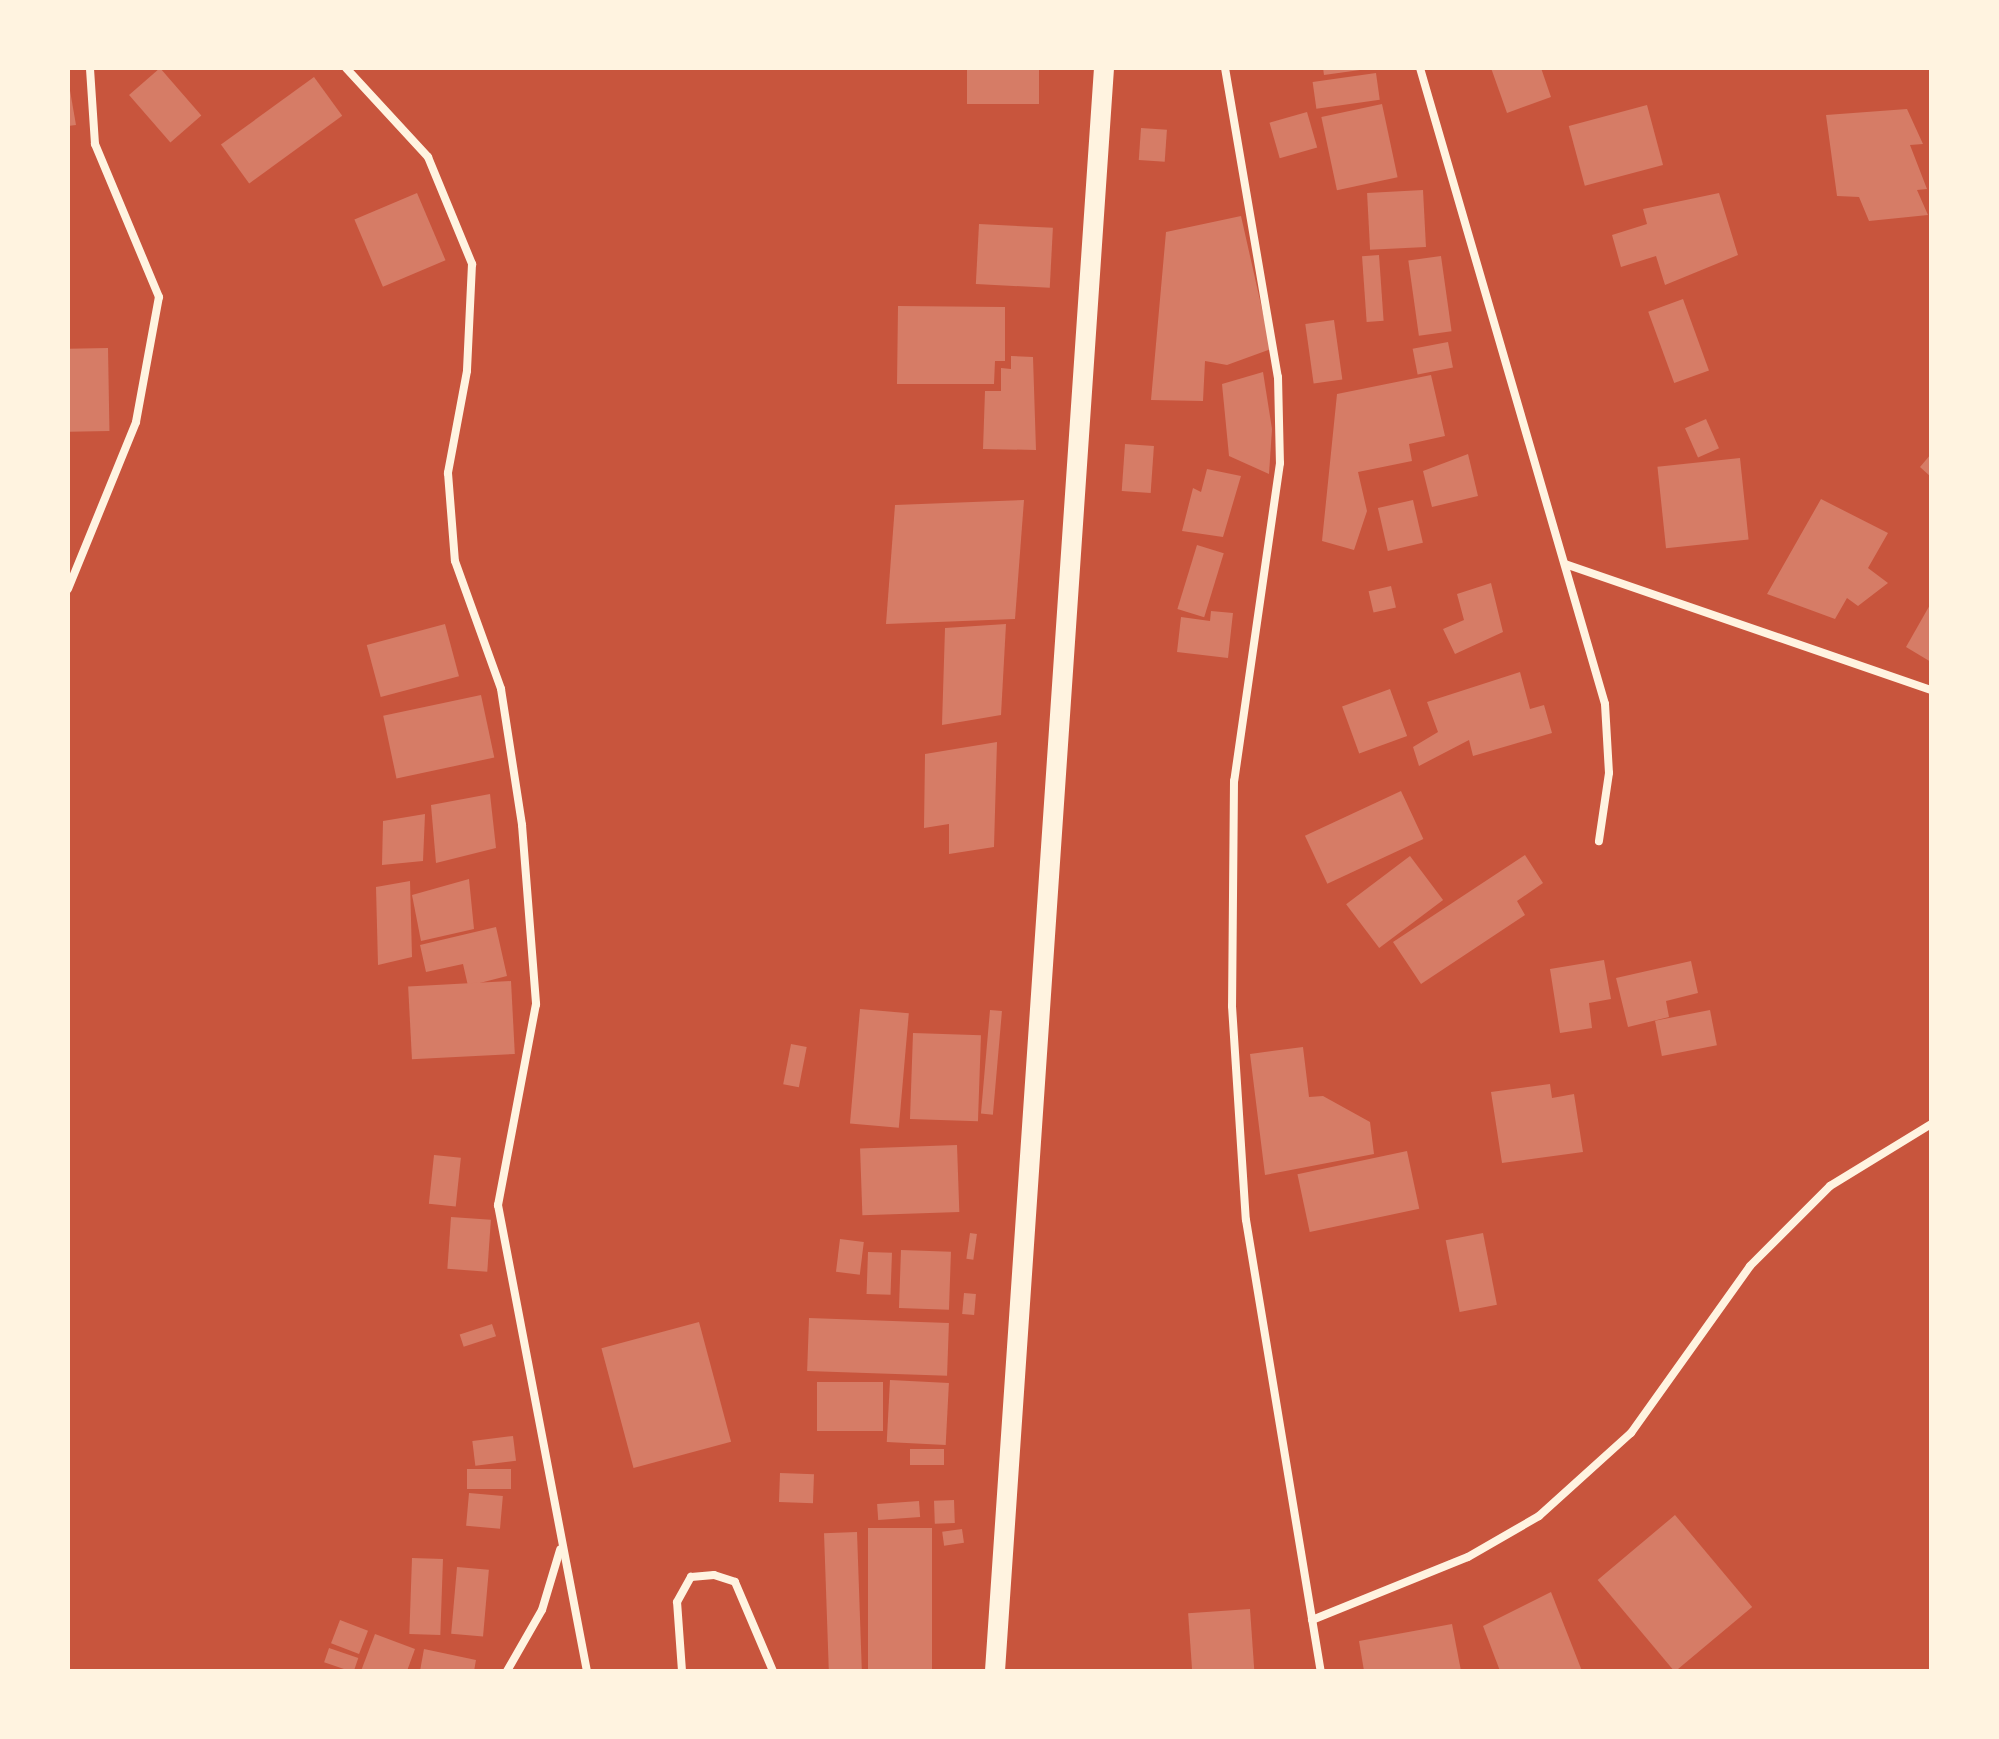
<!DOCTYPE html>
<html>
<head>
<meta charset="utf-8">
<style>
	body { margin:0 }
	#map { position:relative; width:1999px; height:1739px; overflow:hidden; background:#c8553d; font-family:"Fira Sans",sans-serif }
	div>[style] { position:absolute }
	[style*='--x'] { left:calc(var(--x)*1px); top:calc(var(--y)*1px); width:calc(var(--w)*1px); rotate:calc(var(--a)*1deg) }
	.building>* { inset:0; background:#d67c66; transform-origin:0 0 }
	.minor>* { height:8px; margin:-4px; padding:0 4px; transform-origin:4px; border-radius:4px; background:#fff3e0 }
	.primary>* { height:20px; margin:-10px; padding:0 10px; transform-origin:10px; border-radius:10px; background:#fff3e0 }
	span { translate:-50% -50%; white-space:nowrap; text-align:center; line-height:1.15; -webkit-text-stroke:8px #fff3e0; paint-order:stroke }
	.frame { position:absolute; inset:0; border:70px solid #fff3e0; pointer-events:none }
</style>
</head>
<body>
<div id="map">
	<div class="building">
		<i style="left:160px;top:68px;width:63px;height:41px;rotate:49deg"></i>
		<i style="left:967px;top:68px;width:72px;height:36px"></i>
		<i style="clip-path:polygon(1323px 68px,1360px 68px,1360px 70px,1324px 75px)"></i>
		<i style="clip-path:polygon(1491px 68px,1541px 68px,1551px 97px,1507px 113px)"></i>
		<i style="left:1376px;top:73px;width:27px;height:64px;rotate:82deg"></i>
		<i style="left:314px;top:77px;width:48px;height:115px;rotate:54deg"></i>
		<i style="clip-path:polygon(68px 79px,76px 125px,68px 126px)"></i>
		<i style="left:1382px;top:104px;width:75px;height:62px;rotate:78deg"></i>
		<i style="left:1647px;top:105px;width:62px;height:81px;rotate:75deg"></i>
		<i style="clip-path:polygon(1907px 109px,1923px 144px,1910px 145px,1927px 189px,1917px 190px,1928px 215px,1869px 221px,1859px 197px,1837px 196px,1826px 115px)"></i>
		<i style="left:1307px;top:112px;width:37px;height:39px;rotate:74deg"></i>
		<i style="left:1141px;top:128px;width:26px;height:32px;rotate:4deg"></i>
		<i style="left:1423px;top:190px;width:57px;height:56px;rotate:87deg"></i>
		<i style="left:417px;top:193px;width:73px;height:68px;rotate:67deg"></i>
		<i style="clip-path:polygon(1719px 193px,1738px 255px,1665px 285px,1656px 256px,1621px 267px,1612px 235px,1647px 224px,1643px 209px)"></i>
		<i style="clip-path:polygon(1241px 216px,1271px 349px,1227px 365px,1205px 361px,1203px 401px,1151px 400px,1166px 232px)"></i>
		<i style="left:979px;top:224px;width:74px;height:60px;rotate:3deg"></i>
		<i style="left:1379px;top:255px;width:66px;height:17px;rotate:86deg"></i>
		<i style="left:1441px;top:256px;width:76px;height:33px;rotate:82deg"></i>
		<i style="left:1683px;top:299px;width:76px;height:37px;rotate:70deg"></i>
		<i style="clip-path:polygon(898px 306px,1005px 307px,1005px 361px,995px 361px,994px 384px,897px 384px)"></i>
		<i style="left:1334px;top:320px;width:60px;height:29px;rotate:82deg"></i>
		<i style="left:1448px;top:342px;width:26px;height:36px;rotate:79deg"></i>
		<i style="left:108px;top:348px;width:83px;height:40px;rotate:89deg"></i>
		<i style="clip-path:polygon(1011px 356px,1033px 357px,1036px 450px,983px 449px,985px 391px,1001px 391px,1001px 368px,1011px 369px)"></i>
		<i style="clip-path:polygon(1263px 372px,1272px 429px,1269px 474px,1229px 456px,1222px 384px)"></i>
		<i style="clip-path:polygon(1431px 375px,1445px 436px,1409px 444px,1412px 461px,1358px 472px,1367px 511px,1354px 550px,1322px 541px,1337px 394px)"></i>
		<i style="left:1706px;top:419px;width:32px;height:23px;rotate:66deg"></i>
		<i style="left:1125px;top:444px;width:29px;height:47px;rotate:4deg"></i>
		<i style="clip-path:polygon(1468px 454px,1478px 496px,1432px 507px,1423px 471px)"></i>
		<i style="clip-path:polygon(1931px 454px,1931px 477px,1920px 467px)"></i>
		<i style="left:1740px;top:458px;width:82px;height:83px;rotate:84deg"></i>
		<i style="clip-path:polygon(1207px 469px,1241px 476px,1223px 537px,1182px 531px,1193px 488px,1201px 492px)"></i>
		<i style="clip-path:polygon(1821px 499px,1888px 533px,1868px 568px,1888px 583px,1858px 606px,1847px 598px,1835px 619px,1767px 594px)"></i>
		<i style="clip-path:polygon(1024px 500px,1015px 619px,886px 624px,895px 505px)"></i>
		<i style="left:1413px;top:500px;width:44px;height:36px;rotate:77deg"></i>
		<i style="left:1197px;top:545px;width:28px;height:67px;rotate:17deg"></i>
		<i style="clip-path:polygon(1491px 583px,1503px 632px,1455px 654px,1443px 629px,1464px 620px,1457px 594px)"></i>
		<i style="left:1391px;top:586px;width:22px;height:23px;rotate:77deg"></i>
		<i style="clip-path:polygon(1931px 603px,1931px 662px,1906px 647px)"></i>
		<i style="clip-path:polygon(1211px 611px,1233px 613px,1228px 658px,1177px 652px,1181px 617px,1210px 621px)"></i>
		<i style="left:445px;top:624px;width:54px;height:81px;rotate:75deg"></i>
		<i style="clip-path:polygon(1006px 624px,1001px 715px,942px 725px,945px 628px)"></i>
		<i style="clip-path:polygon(1520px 672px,1530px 709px,1544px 705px,1552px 733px,1473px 756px,1469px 740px,1419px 766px,1413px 747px,1438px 732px,1427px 702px)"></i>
		<i style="left:1390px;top:689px;width:50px;height:51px;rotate:70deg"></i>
		<i style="left:481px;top:695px;width:64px;height:100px;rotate:78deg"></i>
		<i style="clip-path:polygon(997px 742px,994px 847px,949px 854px,949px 824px,924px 828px,925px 754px)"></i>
		<i style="left:1401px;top:791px;width:53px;height:106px;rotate:65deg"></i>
		<i style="clip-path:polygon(490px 794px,496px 848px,436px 863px,431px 805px)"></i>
		<i style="clip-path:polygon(425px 814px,423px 861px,382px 865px,383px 821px)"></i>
		<i style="clip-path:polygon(1525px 855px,1543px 883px,1517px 901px,1525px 915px,1421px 984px,1393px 942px)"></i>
		<i style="left:1410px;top:856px;width:55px;height:80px;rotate:53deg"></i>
		<i style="clip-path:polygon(469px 879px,474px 929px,421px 941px,412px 895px)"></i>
		<i style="clip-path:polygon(410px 881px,412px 957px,378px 965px,376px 887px)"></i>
		<i style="clip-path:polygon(496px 927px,507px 976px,468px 986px,463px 964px,426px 972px,420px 945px)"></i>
		<i style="clip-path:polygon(1604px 960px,1611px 999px,1589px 1003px,1592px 1028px,1560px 1033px,1550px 969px)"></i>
		<i style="clip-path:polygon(1691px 961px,1698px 993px,1666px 1001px,1669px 1017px,1628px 1027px,1616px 978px)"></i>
		<i style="left:511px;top:981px;width:73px;height:103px;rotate:87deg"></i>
		<i style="left:860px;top:1009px;width:49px;height:115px;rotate:5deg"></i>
		<i style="left:990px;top:1010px;width:12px;height:104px;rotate:5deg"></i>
		<i style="left:1710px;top:1010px;width:36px;height:56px;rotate:79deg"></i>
		<i style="left:913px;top:1033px;width:68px;height:86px;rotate:2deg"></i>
		<i style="left:791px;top:1044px;width:16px;height:41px;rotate:11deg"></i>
		<i style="clip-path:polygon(1303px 1047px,1309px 1097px,1323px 1096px,1370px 1122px,1374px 1154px,1265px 1175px,1250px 1054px)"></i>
		<i style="clip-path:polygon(1550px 1084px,1552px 1098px,1574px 1094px,1583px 1152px,1502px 1163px,1491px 1092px)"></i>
		<i style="left:957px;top:1145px;width:67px;height:97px;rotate:88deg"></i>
		<i style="left:1407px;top:1151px;width:59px;height:112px;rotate:78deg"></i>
		<i style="left:434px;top:1155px;width:27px;height:49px;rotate:6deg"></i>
		<i style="left:451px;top:1217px;width:40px;height:52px;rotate:4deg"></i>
		<i style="left:970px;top:1233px;width:7px;height:26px;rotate:8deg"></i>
		<i style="left:1483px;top:1233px;width:73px;height:38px;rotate:79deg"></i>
		<i style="left:840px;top:1239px;width:24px;height:33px;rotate:7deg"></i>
		<i style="left:901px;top:1250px;width:50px;height:58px;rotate:2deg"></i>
		<i style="left:868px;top:1252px;width:24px;height:42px;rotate:2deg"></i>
		<i style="left:964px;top:1293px;width:12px;height:21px;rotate:5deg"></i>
		<i style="left:809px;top:1318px;width:140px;height:53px;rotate:2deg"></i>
		<i style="left:699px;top:1322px;width:124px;height:101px;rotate:75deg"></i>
		<i style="left:492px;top:1324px;width:13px;height:34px;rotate:72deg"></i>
		<i style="left:890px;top:1380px;width:59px;height:62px;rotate:3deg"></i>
		<i style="left:883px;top:1382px;width:49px;height:66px;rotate:90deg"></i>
		<i style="left:513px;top:1436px;width:25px;height:41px;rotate:83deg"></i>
		<i style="left:910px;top:1449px;width:34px;height:16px"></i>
		<i style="left:511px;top:1469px;width:20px;height:44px;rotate:90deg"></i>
		<i style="left:780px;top:1473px;width:34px;height:29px;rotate:2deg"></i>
		<i style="left:469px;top:1493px;width:34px;height:33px;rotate:5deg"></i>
		<i style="left:954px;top:1500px;width:23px;height:20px;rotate:88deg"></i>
		<i style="left:919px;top:1501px;width:16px;height:42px;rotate:86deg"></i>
		<i style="left:1675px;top:1515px;width:120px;height:101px;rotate:50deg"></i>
		<i style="left:868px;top:1528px;width:64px;height:143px"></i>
		<i style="left:962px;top:1529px;width:14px;height:20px;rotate:82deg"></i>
		<i style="left:857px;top:1532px;width:139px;height:33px;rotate:88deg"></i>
		<i style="left:412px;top:1558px;width:31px;height:76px;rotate:2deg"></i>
		<i style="left:457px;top:1567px;width:32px;height:67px;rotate:5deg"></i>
		<i style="clip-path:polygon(1551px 1592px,1582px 1671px,1500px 1671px,1483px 1626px)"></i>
		<i style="left:1250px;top:1609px;width:62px;height:62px;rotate:86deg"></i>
		<i style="left:340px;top:1620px;width:30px;height:25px;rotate:21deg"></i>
		<i style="clip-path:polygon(1452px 1624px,1461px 1671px,1364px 1671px,1359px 1641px)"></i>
		<i style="clip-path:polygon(375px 1634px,415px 1649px,407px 1671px,361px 1671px)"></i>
		<i style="left:329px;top:1648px;width:31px;height:15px;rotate:19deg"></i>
		<i style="clip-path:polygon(424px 1649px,476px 1660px,474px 1671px,420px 1671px)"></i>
	</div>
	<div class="minor">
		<i style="--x:346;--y:68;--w:121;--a:47.3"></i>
		<i style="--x:428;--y:157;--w:116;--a:67.6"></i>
		<i style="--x:472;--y:264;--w:107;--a:92.7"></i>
		<i style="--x:467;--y:371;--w:104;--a:100.6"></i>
		<i style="--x:448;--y:473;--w:88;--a:85.5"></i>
		<i style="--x:455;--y:561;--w:136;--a:70.2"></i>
		<i style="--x:501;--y:689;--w:138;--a:81.2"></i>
		<i style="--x:522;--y:825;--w:180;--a:85.5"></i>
		<i style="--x:536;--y:1004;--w:205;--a:100.7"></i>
		<i style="--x:498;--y:1205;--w:474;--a:79.2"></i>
		<i style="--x:1225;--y:68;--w:314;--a:80.3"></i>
		<i style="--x:1278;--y:377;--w:86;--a:88.7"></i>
		<i style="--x:1280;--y:463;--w:321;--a:98.2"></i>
		<i style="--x:1234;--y:781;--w:225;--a:90.5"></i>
		<i style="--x:1232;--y:1006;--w:214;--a:86.3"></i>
		<i style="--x:1246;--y:1220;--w:457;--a:80.6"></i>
		<i style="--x:1420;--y:68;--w:662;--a:73.78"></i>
		<i style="--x:1605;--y:704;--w:69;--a:86.7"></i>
		<i style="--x:1609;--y:773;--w:69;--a:98.4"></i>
		<i style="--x:1565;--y:564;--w:387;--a:19"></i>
		<i style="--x:68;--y:589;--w:180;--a:-67.8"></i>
		<i style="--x:136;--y:422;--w:127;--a:-79.6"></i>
		<i style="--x:159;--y:297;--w:166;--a:-112.7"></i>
		<i style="--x:95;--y:144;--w:76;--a:-93.8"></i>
		<i style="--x:1312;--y:1620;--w:168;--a:-22"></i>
		<i style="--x:1468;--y:1557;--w:82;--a:-30"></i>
		<i style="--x:1539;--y:1516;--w:124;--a:-42.1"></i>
		<i style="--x:1631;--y:1433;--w:205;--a:-54.5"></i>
		<i style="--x:1750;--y:1266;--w:113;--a:-45"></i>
		<i style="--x:1830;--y:1186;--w:119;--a:-31.5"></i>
		<i style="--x:507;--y:1671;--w:70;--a:-60.2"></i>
		<i style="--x:542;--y:1610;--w:63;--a:-73.3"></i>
		<i style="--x:682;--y:1671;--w:69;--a:-94.1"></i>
		<i style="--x:677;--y:1602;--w:29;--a:-61"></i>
		<i style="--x:691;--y:1577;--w:23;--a:-5"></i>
		<i style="--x:714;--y:1575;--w:22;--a:18"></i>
		<i style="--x:735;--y:1582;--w:97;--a:66.9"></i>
	</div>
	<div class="primary">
		<i style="--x:995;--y:1671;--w:1607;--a:-86.11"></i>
	</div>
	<div class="frame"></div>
</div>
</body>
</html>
